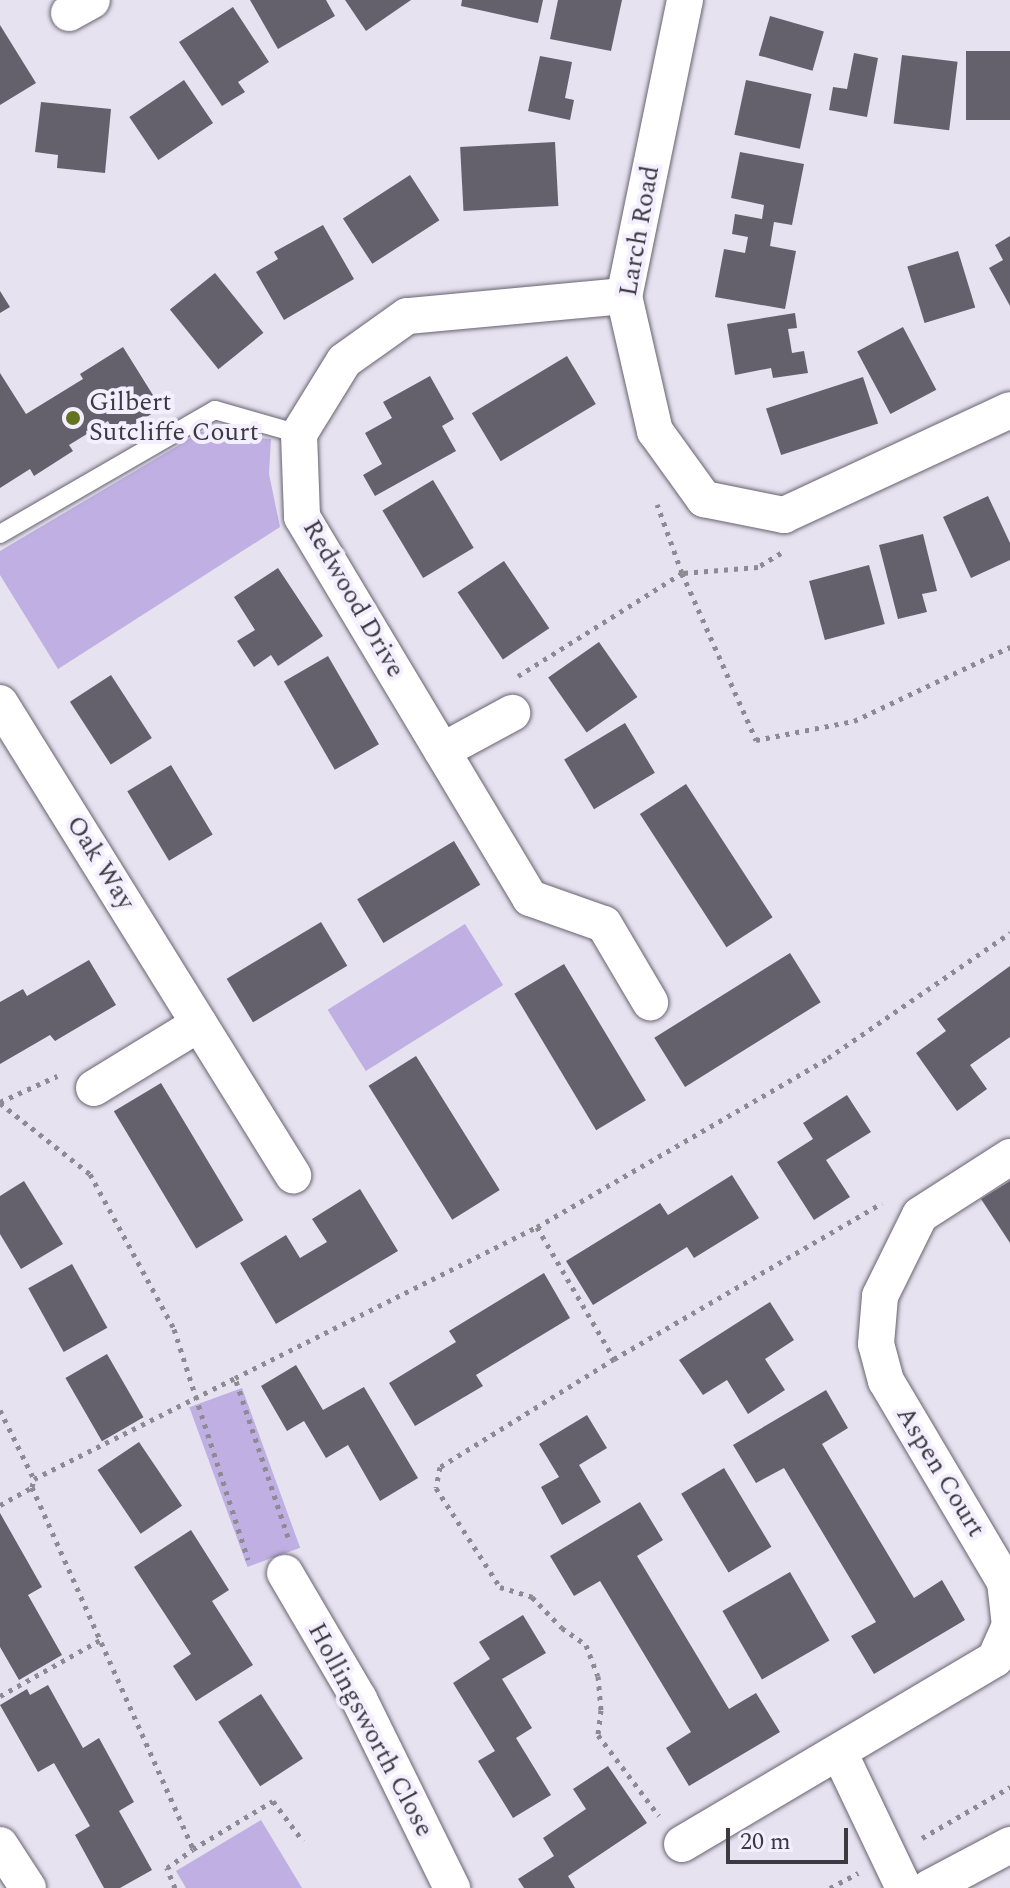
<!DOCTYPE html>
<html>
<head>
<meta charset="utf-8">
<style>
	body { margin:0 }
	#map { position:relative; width:1010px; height:1888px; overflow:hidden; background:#e6e2f0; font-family:Spectral,serif }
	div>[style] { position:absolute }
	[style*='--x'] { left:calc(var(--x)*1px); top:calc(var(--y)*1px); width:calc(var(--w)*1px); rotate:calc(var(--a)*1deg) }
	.green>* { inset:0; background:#bfafe2; transform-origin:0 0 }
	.building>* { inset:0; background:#64616d; transform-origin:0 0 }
	.path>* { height:5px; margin-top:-2.5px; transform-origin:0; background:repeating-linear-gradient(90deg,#8d8a94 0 4px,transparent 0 10px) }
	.roads { filter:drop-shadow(0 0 2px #676470) drop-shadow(0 0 2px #676470) }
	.lane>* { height:18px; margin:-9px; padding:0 9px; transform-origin:9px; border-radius:9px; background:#fff }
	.street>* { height:36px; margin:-18px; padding:0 18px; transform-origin:18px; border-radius:18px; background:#fff }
	.dots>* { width:22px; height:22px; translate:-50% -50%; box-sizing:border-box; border:4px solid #f3effe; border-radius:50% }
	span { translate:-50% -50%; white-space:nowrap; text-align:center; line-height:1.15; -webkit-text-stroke:8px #f3effe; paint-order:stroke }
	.street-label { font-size:26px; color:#3c3a40 }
	.poi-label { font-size:26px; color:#3c3a40 }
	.left { translate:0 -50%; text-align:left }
	.scale { position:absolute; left:726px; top:1828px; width:122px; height:36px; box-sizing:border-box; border:4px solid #3c3a40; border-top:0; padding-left:10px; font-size:24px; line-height:28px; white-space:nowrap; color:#3c3a40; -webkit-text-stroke:6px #f3effe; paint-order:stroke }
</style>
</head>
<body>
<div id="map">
	<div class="green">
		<i style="clip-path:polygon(201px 432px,271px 439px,269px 474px,280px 527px,58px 669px,0 575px,0 551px)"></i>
		<i style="left:465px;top:924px;width:72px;height:162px;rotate:58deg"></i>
		<i style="left:242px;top:1388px;width:170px;height:56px;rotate:70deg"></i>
		<i style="clip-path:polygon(261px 1820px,302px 1888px,186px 1888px,176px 1871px)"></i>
	</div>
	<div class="building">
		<i style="clip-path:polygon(250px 0,326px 0,335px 16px,278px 49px)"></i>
		<i style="clip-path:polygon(345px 0,411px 0,366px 31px)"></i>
		<i style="clip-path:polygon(462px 0,543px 0,538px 23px,461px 6px)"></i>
		<i style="clip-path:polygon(558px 0,622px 0,611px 51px,550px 39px)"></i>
		<i style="clip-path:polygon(233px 7px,269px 62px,238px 82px,245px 92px,222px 106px,179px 42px)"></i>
		<i style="left:770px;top:16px;width:56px;height:41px;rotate:16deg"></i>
		<i style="clip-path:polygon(0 25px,36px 83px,0 105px)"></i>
		<i style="left:1010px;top:51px;width:69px;height:44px;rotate:90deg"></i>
		<i style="clip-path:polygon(854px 53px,878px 58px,867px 117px,829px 110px,833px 87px,847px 89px)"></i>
		<i style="left:902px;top:55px;width:56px;height:69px;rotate:7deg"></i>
		<i style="clip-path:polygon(540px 56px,572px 62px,565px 98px,574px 100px,570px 120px,528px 111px)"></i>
		<i style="left:184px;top:80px;width:52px;height:66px;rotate:56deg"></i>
		<i style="left:746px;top:80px;width:67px;height:56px;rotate:12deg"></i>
		<i style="clip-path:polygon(41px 102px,111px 109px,105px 173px,57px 168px,58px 155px,35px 152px)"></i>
		<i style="left:555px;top:142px;width:64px;height:95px;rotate:87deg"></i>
		<i style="clip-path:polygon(740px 152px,804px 164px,792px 225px,774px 222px,770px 246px,796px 251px,785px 309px,715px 297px,724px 249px,745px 253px,748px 237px,732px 234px,735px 214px,762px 219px,764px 205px,731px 198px)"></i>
		<i style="left:410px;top:175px;width:54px;height:80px;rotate:57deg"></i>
		<i style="clip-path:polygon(323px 225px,354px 279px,284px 320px,256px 272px,278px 259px,274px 252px)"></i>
		<i style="clip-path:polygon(1010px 236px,1010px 306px,989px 268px,1003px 260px,995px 245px)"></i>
		<i style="left:958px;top:251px;width:59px;height:53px;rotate:73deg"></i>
		<i style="left:215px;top:273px;width:77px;height:58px;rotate:51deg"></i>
		<i style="clip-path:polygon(0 291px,10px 307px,0 313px)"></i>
		<i style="clip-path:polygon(795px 313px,797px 328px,788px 329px,792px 353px,804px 351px,808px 373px,773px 378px,771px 368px,735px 375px,727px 324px)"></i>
		<i style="left:903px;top:327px;width:71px;height:52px;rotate:62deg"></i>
		<i style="clip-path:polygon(123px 347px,161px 408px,116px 436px,108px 421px,69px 445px,73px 451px,34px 476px,30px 469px,0 488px,0 373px,26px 414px,83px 379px,80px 374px)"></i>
		<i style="left:567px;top:356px;width:56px;height:111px;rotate:59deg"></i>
		<i style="clip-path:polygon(430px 376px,454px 419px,442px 426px,456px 451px,375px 496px,363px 475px,382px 464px,365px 433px,392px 418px,383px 402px)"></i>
		<i style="left:863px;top:377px;width:49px;height:102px;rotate:72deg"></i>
		<i style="left:433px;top:480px;width:79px;height:59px;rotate:59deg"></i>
		<i style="clip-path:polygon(988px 496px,1010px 543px,1010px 560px,971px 578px,943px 517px)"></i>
		<i style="clip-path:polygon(923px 534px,937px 591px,922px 594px,927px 612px,898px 619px,879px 545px)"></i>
		<i style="left:504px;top:561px;width:81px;height:56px;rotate:56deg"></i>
		<i style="left:869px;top:565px;width:61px;height:62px;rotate:75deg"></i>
		<i style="clip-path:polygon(278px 568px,323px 636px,278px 666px,271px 655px,254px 667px,237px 641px,255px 630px,234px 597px)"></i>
		<i style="left:599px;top:642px;width:67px;height:62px;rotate:55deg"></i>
		<i style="left:328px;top:656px;width:102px;height:51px;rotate:60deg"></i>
		<i style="left:111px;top:675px;width:75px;height:49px;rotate:57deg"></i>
		<i style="left:625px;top:723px;width:58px;height:71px;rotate:59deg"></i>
		<i style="left:171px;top:765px;width:81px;height:51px;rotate:59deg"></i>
		<i style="left:686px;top:784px;width:159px;height:55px;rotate:57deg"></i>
		<i style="left:454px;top:841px;width:51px;height:113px;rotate:59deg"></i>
		<i style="left:321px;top:922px;width:51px;height:110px;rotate:59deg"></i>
		<i style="left:790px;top:953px;width:58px;height:160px;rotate:58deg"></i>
		<i style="clip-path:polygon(89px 960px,116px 1005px,55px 1041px,50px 1035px,0 1064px,0 1002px,23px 989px,27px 996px)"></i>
		<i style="left:564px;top:964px;width:159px;height:58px;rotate:59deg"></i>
		<i style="clip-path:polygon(1010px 966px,1010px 1037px,970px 1065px,987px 1089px,957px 1111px,916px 1053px,946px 1031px,937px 1019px)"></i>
		<i style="left:416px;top:1056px;width:158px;height:56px;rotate:58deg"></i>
		<i style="left:161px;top:1083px;width:160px;height:55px;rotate:59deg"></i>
		<i style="clip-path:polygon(847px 1095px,871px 1132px,826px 1160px,850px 1197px,814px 1220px,777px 1162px,813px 1139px,803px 1123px)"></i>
		<i style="clip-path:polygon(732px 1175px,759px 1218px,694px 1258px,687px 1247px,593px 1305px,566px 1261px,660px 1203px,668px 1215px)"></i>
		<i style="clip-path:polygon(24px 1181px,63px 1244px,21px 1269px,0 1234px,0 1196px)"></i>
		<i style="clip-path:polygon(1010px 1181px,1010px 1243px,981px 1199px)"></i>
		<i style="clip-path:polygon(360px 1189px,398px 1251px,276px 1324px,240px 1263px,286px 1235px,300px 1258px,327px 1242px,312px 1219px)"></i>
		<i style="left:72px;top:1264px;width:73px;height:50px;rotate:61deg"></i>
		<i style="clip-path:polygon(544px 1273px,570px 1318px,476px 1375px,483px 1386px,415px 1426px,389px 1383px,456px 1342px,449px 1331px)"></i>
		<i style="clip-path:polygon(770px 1302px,794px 1340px,765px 1359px,785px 1390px,748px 1414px,727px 1380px,703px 1395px,679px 1360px)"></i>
		<i style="left:107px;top:1354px;width:73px;height:48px;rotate:60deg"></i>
		<i style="clip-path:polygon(296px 1365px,323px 1410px,364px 1387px,418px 1478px,380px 1501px,348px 1445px,326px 1458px,304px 1421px,287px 1431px,261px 1386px)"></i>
		<i style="clip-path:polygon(826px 1390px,848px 1428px,822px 1444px,914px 1598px,942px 1580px,965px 1620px,874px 1674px,851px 1636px,876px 1622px,784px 1468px,756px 1483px,733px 1445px)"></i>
		<i style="clip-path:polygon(587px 1415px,607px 1448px,579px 1465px,601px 1502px,562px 1525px,541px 1487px,559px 1477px,539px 1444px)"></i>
		<i style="left:139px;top:1442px;width:77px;height:50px;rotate:56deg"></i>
		<i style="left:724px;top:1468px;width:92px;height:50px;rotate:59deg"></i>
		<i style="clip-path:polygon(640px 1502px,663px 1540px,637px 1556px,729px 1709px,756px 1693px,780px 1732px,689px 1786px,666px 1748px,691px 1732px,600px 1581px,574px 1596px,550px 1556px)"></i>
		<i style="clip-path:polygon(0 1513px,42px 1587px,28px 1595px,62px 1655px,19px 1680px,0 1647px)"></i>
		<i style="clip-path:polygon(191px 1530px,229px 1590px,212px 1601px,253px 1665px,196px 1701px,173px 1666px,191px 1654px,134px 1567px)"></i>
		<i style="left:790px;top:1572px;width:79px;height:78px;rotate:60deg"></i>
		<i style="clip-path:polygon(523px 1615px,546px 1653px,502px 1679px,532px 1728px,516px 1738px,551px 1795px,513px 1818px,478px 1761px,495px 1751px,453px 1683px,490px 1659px,479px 1642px)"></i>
		<i style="clip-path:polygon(48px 1685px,83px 1748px,99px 1738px,134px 1802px,119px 1811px,152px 1870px,120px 1888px,104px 1888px,75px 1835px,90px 1826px,54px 1763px,38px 1772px,0 1705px,27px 1689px,30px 1695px)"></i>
		<i style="left:261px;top:1694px;width:77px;height:51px;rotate:57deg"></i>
		<i style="clip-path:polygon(608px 1766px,647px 1823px,568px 1876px,575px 1888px,524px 1888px,518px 1879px,554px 1856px,543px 1838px,586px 1809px,573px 1789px)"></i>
	</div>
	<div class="path">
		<i style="--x:781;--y:553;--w:27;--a:149"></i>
		<i style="--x:758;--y:567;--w:76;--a:175.5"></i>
		<i style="--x:682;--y:573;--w:183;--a:66.1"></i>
		<i style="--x:756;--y:740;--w:100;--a:-11"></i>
		<i style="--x:854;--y:721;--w:173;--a:-25.4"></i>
		<i style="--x:518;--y:676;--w:194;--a:-32.1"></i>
		<i style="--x:682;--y:573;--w:73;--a:-109.9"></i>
		<i style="--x:0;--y:1102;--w:63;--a:-24.5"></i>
		<i style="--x:0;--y:1103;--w:115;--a:38.3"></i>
		<i style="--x:90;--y:1174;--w:176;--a:61.5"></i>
		<i style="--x:174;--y:1329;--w:242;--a:72.2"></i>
		<i style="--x:537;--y:1227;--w:153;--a:59.7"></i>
		<i style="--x:614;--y:1359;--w:310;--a:-30.2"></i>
		<i style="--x:614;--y:1359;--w:205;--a:148.2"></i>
		<i style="--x:440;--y:1467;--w:21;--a:101"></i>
		<i style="--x:436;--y:1488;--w:118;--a:57.1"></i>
		<i style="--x:500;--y:1587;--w:34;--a:17"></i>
		<i style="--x:532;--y:1597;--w:43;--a:45.9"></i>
		<i style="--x:562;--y:1628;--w:29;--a:35"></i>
		<i style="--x:586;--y:1645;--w:33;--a:69"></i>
		<i style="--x:598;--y:1676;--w:34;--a:85"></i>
		<i style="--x:601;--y:1710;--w:25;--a:97"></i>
		<i style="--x:598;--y:1735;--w:101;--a:53"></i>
		<i style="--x:0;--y:1410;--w:77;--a:63.8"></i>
		<i style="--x:32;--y:1487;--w:396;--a:66"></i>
		<i style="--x:193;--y:1849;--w:93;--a:-31"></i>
		<i style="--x:273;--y:1801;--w:50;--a:53.1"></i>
		<i style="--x:0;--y:1505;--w:37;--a:-29"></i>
		<i style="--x:32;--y:1487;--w:8;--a:-76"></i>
		<i style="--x:34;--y:1479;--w:225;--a:-26.7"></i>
		<i style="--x:288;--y:1537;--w:168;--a:-108.4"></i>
		<i style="--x:235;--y:1378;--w:338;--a:-26.6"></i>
		<i style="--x:537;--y:1227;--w:337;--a:-30.1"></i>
		<i style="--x:828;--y:1058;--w:221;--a:-34.5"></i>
		<i style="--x:0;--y:1696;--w:115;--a:-29.2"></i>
		<i style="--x:922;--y:1838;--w:102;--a:-30.1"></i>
		<i style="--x:175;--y:1888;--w:22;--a:-112"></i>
		<i style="--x:167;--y:1868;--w:32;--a:-36"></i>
		<i style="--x:830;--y:1888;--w:32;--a:-28"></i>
	</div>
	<div class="roads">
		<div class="lane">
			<i style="--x:0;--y:534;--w:248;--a:-30"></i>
			<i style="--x:215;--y:410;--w:87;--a:15.9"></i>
		</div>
		<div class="street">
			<i style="--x:685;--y:0;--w:302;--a:101.6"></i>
			<i style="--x:624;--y:296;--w:139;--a:77.1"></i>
			<i style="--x:655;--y:431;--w:84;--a:54.2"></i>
			<i style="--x:704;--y:499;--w:82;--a:11.3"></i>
			<i style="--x:784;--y:515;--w:249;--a:-24.9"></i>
			<i style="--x:69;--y:13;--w:26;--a:-29"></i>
			<i style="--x:624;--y:296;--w:218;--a:174.7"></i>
			<i style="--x:407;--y:316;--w:77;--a:144.5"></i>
			<i style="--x:344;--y:361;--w:86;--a:121.7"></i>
			<i style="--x:299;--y:434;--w:83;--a:87.9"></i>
			<i style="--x:302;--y:517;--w:444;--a:59.1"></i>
			<i style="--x:530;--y:898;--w:78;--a:19.4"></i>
			<i style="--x:604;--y:924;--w:91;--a:59.5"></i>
			<i style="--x:0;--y:703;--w:556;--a:58.17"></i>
			<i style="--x:442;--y:751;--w:80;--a:-28.5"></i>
			<i style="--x:94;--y:1088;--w:123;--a:-31.4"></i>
			<i style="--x:285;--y:1573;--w:146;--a:59.6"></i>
			<i style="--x:359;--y:1699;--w:211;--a:63.8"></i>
			<i style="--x:839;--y:1752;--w:151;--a:64.5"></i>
			<i style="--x:682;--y:1844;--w:364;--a:-30.6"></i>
			<i style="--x:995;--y:1659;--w:36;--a:-66"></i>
			<i style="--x:1010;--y:1626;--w:44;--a:-96.5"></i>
			<i style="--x:1005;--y:1582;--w:234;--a:-120.6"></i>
			<i style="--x:886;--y:1381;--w:38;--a:-105"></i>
			<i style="--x:876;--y:1344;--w:48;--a:-85.2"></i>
			<i style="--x:880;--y:1296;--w:90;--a:-63.7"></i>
			<i style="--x:920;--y:1215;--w:107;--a:-32.8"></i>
			<i style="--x:0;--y:1845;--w:51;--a:56.9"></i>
			<i style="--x:929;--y:1888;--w:92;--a:-28"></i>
		</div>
	</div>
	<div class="dots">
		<i style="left:73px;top:418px;background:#64731f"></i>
	</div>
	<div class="street-label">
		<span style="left:640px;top:231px;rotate:-80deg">Larch Road</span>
		<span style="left:353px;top:599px;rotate:60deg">Redwood Drive</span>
		<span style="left:100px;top:863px;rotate:58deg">Oak Way</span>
		<span style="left:940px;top:1472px;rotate:59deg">Aspen Court</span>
		<span style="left:370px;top:1730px;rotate:62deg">Hollingsworth Close</span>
	</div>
	<div class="poi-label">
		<span class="left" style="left:89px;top:418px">Gilbert<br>Sutcliffe Court</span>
	</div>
	<div class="scale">20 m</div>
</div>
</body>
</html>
